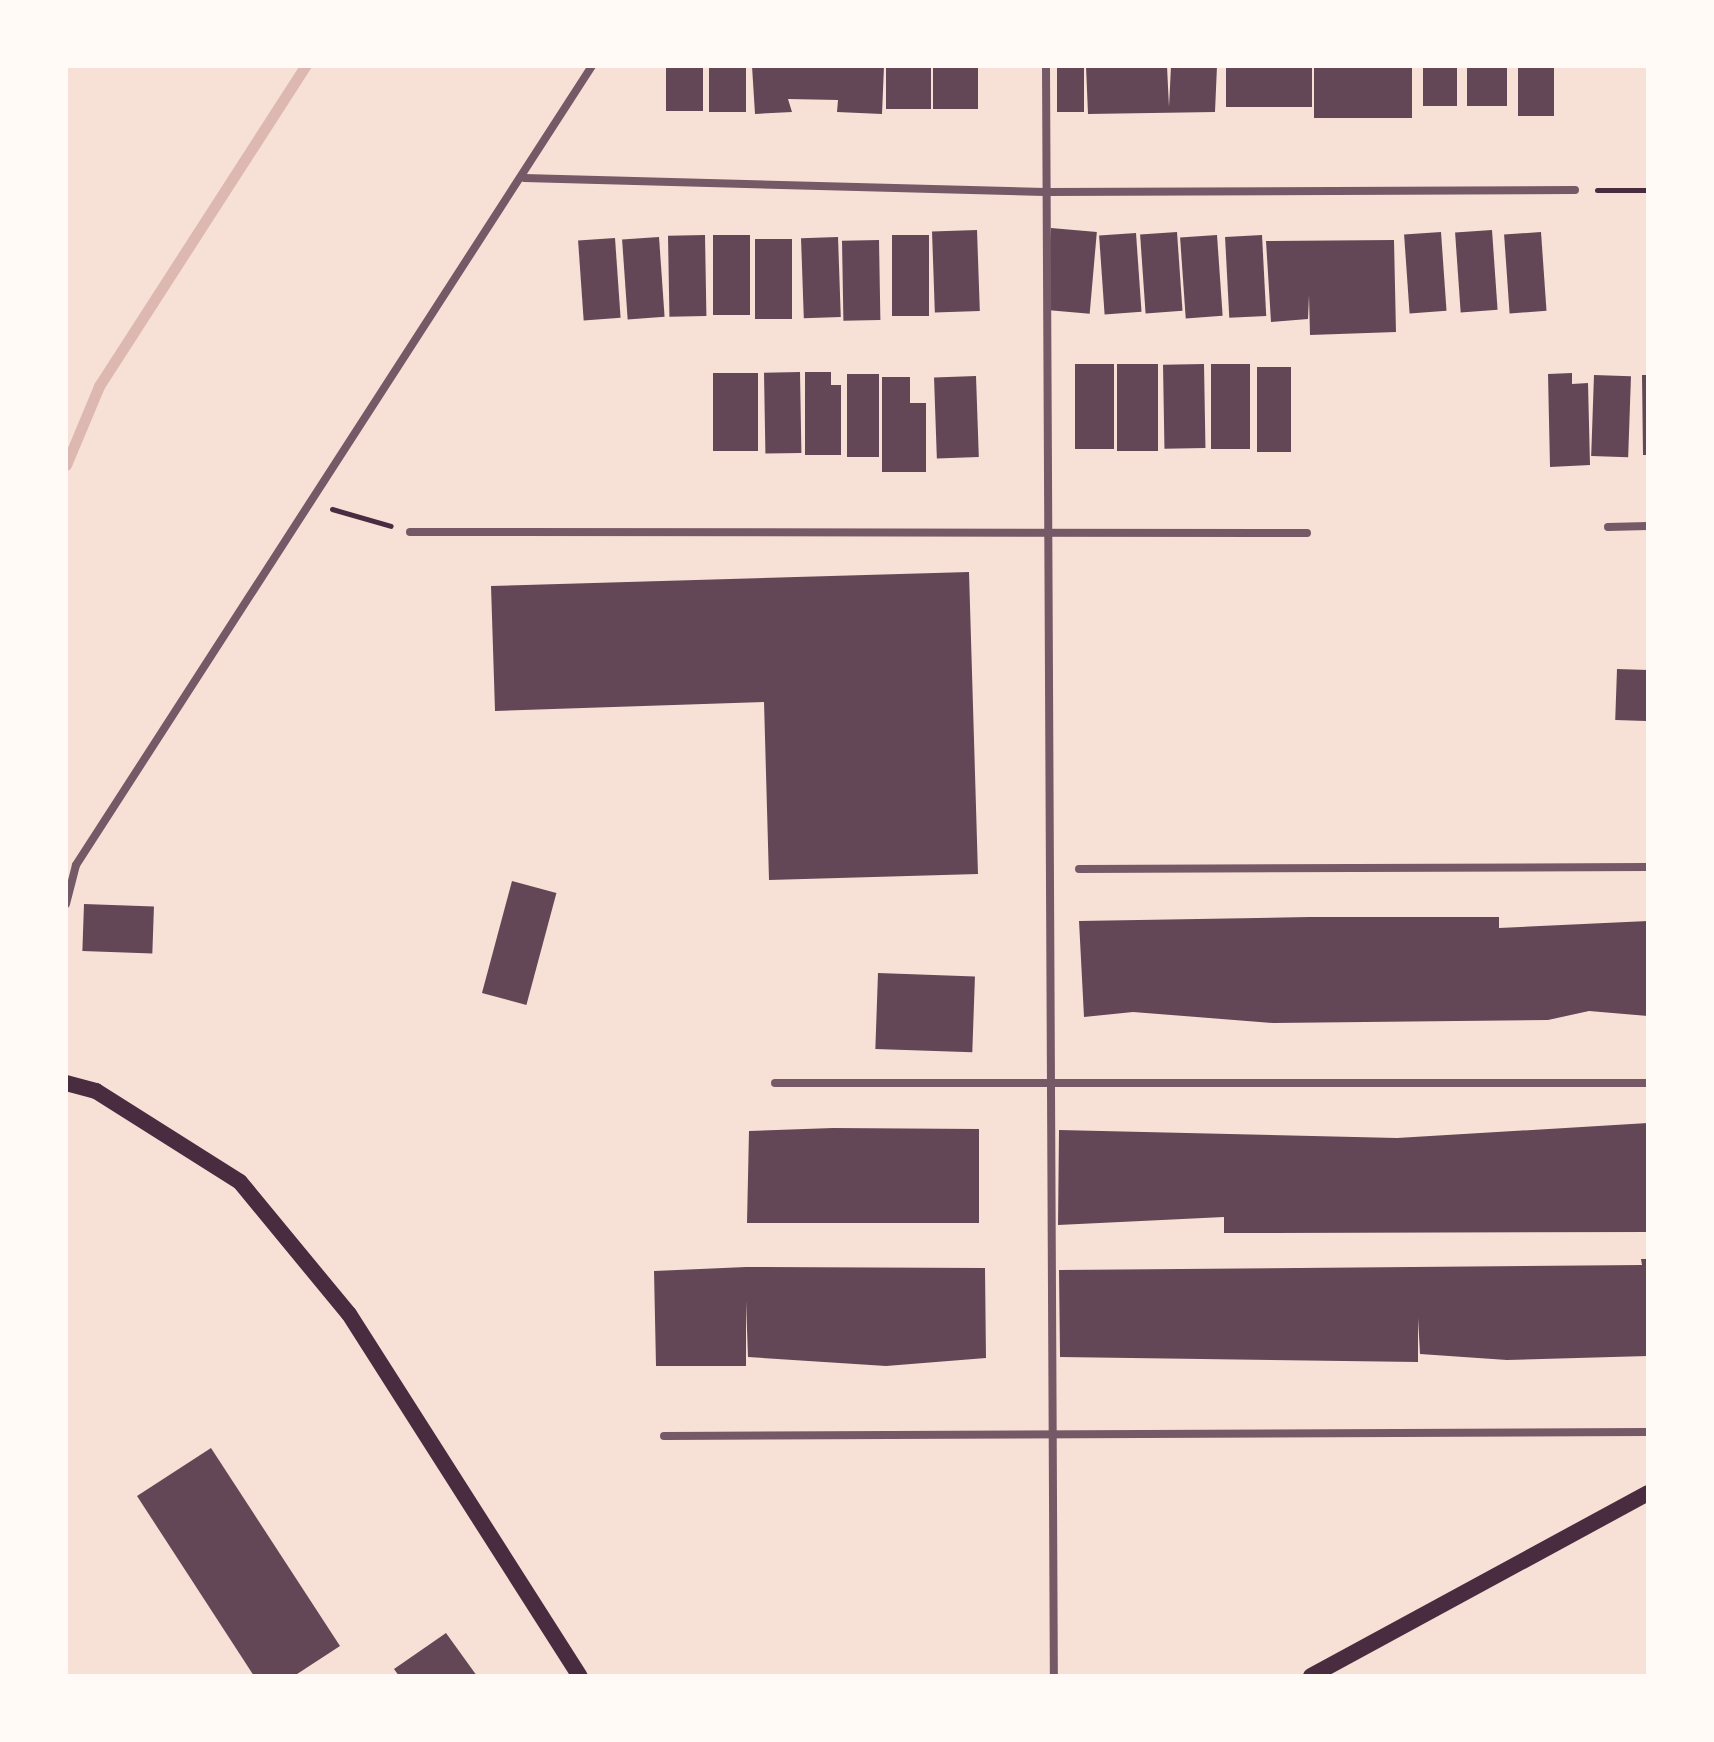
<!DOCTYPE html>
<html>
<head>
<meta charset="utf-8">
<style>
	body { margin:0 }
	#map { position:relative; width:1714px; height:1742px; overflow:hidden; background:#f7e1d7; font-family:"Public Sans",sans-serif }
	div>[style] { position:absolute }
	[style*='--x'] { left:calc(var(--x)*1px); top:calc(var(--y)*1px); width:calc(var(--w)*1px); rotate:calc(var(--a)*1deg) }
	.stream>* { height:11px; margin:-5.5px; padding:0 5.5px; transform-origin:5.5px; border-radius:5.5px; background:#dcb8b0 }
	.building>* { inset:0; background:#644757; transform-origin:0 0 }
	.path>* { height:5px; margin:-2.5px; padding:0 2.5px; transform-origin:2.5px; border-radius:2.5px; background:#4a2c40 }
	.minor>* { height:8px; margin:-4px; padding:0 4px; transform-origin:4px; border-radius:4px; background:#755966 }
	.secondary>* { height:16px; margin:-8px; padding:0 8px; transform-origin:8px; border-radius:8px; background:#4a2c40 }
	span { translate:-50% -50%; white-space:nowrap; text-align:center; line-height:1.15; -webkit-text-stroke:6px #fffaf5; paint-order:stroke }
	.frame { position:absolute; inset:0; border:68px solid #fffaf5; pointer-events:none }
</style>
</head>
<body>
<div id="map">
	<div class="stream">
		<i style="--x:66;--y:465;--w:86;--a:-67.3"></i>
		<i style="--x:99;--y:386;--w:381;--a:-57.2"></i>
	</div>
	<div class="building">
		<i style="left:666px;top:66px;width:37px;height:45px"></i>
		<i style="left:709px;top:66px;width:37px;height:46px"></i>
		<i style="clip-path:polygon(752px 66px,884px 66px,882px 114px,837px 112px,838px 100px,788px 99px,792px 112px,755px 114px)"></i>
		<i style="left:886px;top:66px;width:45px;height:43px"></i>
		<i style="left:933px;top:66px;width:45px;height:43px"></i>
		<i style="left:1057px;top:66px;width:27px;height:46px"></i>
		<i style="clip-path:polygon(1086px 66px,1167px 66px,1169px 107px,1171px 66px,1217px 66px,1215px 112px,1088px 114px)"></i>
		<i style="left:1226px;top:66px;width:86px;height:41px"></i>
		<i style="left:1314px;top:66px;width:98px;height:52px"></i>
		<i style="left:1423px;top:66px;width:34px;height:40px"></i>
		<i style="left:1467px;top:66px;width:40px;height:40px"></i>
		<i style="left:1518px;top:66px;width:36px;height:50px"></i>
		<i style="left:1051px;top:228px;width:46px;height:82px;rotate:5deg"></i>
		<i style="left:977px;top:230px;width:81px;height:45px;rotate:88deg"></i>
		<i style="left:1492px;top:230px;width:80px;height:37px;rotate:86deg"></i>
		<i style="left:1177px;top:232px;width:79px;height:37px;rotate:86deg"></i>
		<i style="left:1441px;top:232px;width:79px;height:37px;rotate:86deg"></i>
		<i style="left:1541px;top:232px;width:79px;height:37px;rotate:86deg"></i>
		<i style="left:1136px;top:233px;width:79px;height:37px;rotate:86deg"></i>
		<i style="left:705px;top:235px;width:81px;height:37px;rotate:89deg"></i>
		<i style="left:713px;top:235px;width:37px;height:80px"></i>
		<i style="left:892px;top:235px;width:37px;height:81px"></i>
		<i style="left:1217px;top:235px;width:81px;height:37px;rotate:86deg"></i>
		<i style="left:1262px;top:235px;width:81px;height:37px;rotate:87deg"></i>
		<i style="left:659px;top:237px;width:80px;height:37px;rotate:86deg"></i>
		<i style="left:838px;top:237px;width:80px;height:37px;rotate:88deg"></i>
		<i style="left:615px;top:238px;width:80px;height:37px;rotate:86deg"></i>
		<i style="left:755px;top:239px;width:37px;height:80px"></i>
		<i style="left:879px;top:240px;width:80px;height:37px;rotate:89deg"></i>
		<i style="clip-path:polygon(1394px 240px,1396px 332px,1310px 335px,1309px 295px,1308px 319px,1271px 322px,1266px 241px)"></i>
		<i style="left:1075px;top:364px;width:39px;height:85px"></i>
		<i style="left:1158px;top:364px;width:87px;height:41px;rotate:90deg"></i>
		<i style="left:1204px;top:364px;width:84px;height:41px;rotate:89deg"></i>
		<i style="left:1211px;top:364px;width:39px;height:85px"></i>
		<i style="left:1257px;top:367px;width:34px;height:85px"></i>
		<i style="left:800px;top:372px;width:81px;height:36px;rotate:89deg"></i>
		<i style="clip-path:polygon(805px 372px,831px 372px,831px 385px,841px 385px,841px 455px,805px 455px)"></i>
		<i style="left:713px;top:373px;width:45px;height:78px"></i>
		<i style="clip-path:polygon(1572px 373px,1572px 384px,1588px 383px,1590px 465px,1550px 467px,1548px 374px)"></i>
		<i style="left:847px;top:374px;width:32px;height:83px"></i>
		<i style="left:1594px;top:375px;width:37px;height:81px;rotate:2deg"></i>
		<i style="clip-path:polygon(1642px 375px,1648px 375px,1648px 455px,1643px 455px)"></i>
		<i style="left:976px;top:376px;width:81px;height:42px;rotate:88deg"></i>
		<i style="clip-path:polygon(882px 377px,910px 377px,910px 403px,926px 403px,926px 472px,882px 472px)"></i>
		<i style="clip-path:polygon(969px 572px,978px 874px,769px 880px,764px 702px,495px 711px,491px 586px)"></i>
		<i style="left:1617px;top:669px;width:31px;height:51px;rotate:2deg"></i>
		<i style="left:512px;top:881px;width:46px;height:116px;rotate:15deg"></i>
		<i style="left:84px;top:904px;width:70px;height:47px;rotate:2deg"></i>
		<i style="clip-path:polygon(1310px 917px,1499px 917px,1499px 928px,1648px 921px,1648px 1016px,1589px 1011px,1548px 1020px,1273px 1023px,1133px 1012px,1084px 1017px,1079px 921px)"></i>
		<i style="left:878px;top:973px;width:97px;height:76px;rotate:2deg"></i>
		<i style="clip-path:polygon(1648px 1123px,1648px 1232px,1224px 1233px,1224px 1217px,1058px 1225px,1059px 1130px,1397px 1138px)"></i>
		<i style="clip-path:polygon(833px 1128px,979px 1129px,979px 1223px,747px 1223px,749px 1131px)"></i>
		<i style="clip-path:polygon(1641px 1259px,1648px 1259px,1648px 1356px,1507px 1360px,1420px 1354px,1418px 1318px,1418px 1362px,1060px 1357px,1059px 1270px,1642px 1265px)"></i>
		<i style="clip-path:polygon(746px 1267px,985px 1268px,986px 1358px,886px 1366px,748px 1357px,746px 1301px,746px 1366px,656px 1366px,654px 1271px)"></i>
		<i style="clip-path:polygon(211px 1448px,340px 1646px,294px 1676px,254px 1676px,137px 1496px)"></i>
		<i style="clip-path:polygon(446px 1633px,477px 1676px,399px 1676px,394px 1669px)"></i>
	</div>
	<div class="path">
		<i style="--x:1597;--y:190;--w:51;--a:0"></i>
		<i style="--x:332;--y:509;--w:61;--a:16.1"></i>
	</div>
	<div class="minor">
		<i style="--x:1046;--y:66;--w:1610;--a:89.72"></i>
		<i style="--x:524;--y:178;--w:521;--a:1.54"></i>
		<i style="--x:1045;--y:192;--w:530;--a:-0.22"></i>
		<i style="--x:1608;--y:527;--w:40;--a:-1.4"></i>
		<i style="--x:410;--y:532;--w:897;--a:0.06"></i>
		<i style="--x:1079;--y:869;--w:569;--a:-0.2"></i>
		<i style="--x:66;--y:904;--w:40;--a:-75.6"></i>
		<i style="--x:76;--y:865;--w:951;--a:-57.15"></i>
		<i style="--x:775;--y:1083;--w:873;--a:0"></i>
		<i style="--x:664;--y:1436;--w:984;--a:-0.23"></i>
	</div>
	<div class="secondary">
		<i style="--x:66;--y:1083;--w:31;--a:15"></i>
		<i style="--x:96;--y:1091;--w:170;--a:32.3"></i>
		<i style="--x:240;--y:1182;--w:171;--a:50.5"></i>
		<i style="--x:349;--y:1314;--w:429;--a:57.5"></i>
		<i style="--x:1311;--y:1676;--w:383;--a:-28.5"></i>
	</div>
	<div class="frame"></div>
</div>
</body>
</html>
